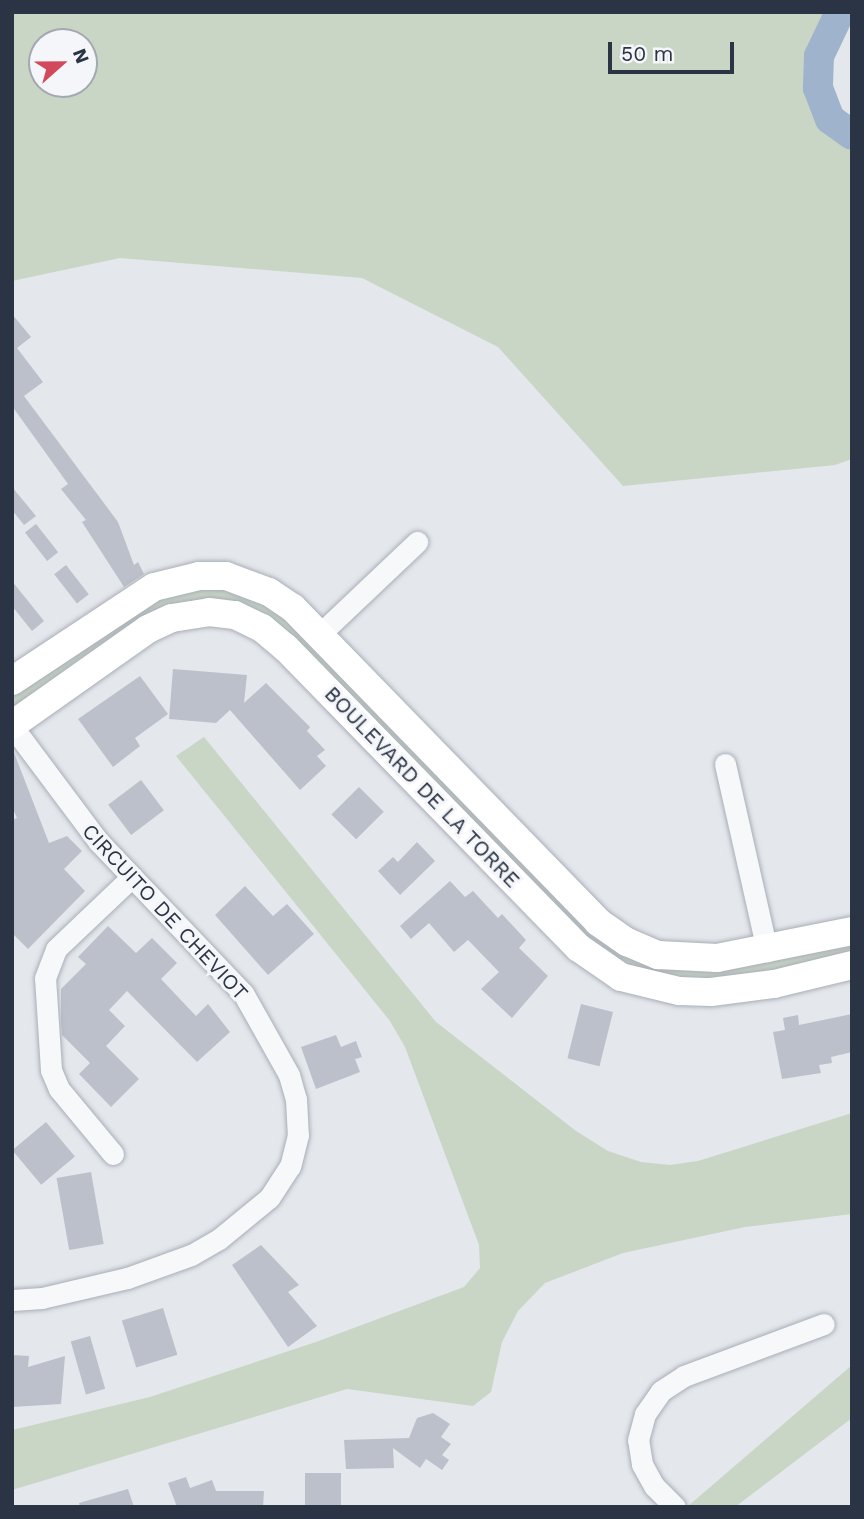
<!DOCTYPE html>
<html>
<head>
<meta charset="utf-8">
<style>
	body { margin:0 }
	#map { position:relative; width:864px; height:1519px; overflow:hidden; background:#e4e7ec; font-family:"Work Sans",sans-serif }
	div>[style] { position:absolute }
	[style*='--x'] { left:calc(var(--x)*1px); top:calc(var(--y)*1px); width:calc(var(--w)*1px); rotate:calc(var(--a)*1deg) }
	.green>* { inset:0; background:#c9d6c5 }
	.river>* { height:30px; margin:-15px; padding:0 15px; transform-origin:15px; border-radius:15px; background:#9fb4cc }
	.building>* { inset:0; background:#bbc0ca; transform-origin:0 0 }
	.roads { filter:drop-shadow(0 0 2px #a9aeb7) drop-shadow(0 0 2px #a9aeb7) }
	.street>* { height:21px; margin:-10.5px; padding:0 10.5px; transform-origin:10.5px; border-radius:10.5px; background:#f7f8fa }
	.secondary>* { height:28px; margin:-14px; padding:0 14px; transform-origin:14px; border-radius:14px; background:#fff }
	span { translate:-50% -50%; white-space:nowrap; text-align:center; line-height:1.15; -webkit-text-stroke:6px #f4f6f9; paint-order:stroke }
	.street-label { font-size:21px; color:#2b3445 }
	.frame { position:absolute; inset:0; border:14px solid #2b3445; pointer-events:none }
	.north { position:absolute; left:28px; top:28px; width:70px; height:70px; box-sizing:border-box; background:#f4f6f9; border:2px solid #a4a8b1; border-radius:50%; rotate:69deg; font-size:19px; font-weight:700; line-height:28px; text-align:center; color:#2b3445 }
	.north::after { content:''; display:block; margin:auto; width:24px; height:32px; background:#d1495b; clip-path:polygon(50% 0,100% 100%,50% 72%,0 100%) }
	.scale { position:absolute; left:608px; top:42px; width:126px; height:32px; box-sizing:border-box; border:4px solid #2b3445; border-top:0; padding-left:9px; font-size:21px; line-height:24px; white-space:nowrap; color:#2b3445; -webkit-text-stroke:5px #f4f6f9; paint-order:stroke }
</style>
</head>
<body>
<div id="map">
	<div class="green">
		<i style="clip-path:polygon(evenodd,12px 12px,840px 12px,819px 56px,818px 87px,830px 119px,852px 135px,852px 459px,835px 465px,623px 486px,498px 347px,362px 278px,120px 258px,12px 281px,12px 12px,42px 42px,84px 42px,84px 84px,42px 84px,42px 42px)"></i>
		<i style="clip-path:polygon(154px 587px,269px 592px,598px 922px,658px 955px,852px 931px,852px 965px,774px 984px,621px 977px,262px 628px,172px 618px,12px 725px,12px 681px)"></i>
		<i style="clip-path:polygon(204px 737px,436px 1022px,576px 1131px,608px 1151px,641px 1162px,670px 1165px,698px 1161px,852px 1113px,852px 1214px,745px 1227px,623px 1253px,545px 1283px,518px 1311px,502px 1342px,491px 1392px,473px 1406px,347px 1389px,12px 1490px,12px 1430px,150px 1397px,316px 1342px,464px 1287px,480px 1268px,479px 1245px,405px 1047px,390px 1021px,176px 756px)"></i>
		<i style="clip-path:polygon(852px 1365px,852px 1418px,735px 1507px,687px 1507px)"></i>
	</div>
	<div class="river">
		<i style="--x:840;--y:12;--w:49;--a:115.5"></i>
		<i style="--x:819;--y:56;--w:32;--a:92"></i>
		<i style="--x:818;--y:88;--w:33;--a:69"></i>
		<i style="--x:830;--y:119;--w:27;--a:36"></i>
	</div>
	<div class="building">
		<i style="clip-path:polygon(12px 314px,31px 337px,17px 348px,43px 382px,24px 396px,118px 522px,134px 565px,138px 562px,144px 574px,124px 587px,82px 522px,86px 520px,61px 489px,68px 484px,12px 406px)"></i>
		<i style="clip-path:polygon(12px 487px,36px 516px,24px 525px,12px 510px)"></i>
		<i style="left:36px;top:524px;width:36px;height:14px;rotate:52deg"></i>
		<i style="left:66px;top:565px;width:37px;height:15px;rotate:52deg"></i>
		<i style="clip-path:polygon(12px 581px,44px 621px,32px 631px,12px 606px)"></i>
		<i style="clip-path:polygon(173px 669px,247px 675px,244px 703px,266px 683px,310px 727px,307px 731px,325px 750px,317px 756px,326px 766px,300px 790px,230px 710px,216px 723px,169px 719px)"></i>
		<i style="clip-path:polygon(140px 676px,168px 714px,135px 738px,140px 746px,113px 767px,78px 719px)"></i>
		<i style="clip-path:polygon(13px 750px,49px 843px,67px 836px,82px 851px,64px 869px,85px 891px,28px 949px,12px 933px,12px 820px,17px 818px,12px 807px)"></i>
		<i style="left:141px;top:780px;width:38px;height:41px;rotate:53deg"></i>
		<i style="left:359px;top:787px;width:35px;height:39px;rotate:45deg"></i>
		<i style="clip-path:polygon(417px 842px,435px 861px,400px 895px,378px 871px,393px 857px,398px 862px)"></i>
		<i style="clip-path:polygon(450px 881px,465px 897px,473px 891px,498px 918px,502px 914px,526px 940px,519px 948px,548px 976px,512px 1018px,481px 989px,499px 972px,468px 940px,454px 952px,429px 923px,411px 939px,400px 926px)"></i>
		<i style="clip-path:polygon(245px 886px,273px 916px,287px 904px,314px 934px,268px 975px,215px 915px)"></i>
		<i style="clip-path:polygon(108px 926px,136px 953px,152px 938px,177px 963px,161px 979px,196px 1016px,208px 1004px,230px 1032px,197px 1062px,127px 991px,109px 1010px,125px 1026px,106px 1046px,139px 1079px,111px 1107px,79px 1074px,90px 1063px,62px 1035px,61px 1023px,61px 989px,86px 964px,78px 957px)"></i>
		<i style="left:581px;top:1004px;width:33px;height:56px;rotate:14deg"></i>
		<i style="clip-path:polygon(852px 1014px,852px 1052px,831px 1057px,832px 1063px,819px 1065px,821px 1073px,782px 1079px,773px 1032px,785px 1030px,783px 1018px,798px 1015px,799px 1025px)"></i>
		<i style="clip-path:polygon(336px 1035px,341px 1047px,356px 1041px,362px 1057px,355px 1059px,360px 1072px,316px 1089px,301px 1047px)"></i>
		<i style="left:46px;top:1122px;width:45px;height:44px;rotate:50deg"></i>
		<i style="left:91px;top:1172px;width:73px;height:35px;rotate:80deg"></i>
		<i style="clip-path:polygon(261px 1245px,299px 1285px,288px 1292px,317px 1326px,288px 1347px,232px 1265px)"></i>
		<i style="left:163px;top:1308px;width:49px;height:43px;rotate:73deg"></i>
		<i style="left:90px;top:1336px;width:55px;height:20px;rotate:74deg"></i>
		<i style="clip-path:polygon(12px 1355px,29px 1356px,28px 1367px,65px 1356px,61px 1404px,12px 1407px)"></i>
		<i style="clip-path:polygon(433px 1413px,450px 1424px,441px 1437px,451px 1444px,442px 1455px,449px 1460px,442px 1470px,426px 1459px,420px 1468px,393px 1448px,394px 1468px,346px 1469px,344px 1440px,409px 1438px,417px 1418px)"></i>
		<i style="left:305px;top:1473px;width:36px;height:34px"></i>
		<i style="clip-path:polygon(186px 1477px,190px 1488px,212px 1480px,216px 1491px,264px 1491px,263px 1507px,177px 1507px,168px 1483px)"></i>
		<i style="clip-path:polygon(128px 1489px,134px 1507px,80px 1507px,79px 1503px)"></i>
	</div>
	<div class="roads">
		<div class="street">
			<i style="--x:320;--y:634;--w:134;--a:-43.5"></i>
			<i style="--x:12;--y:726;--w:144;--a:53.2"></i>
			<i style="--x:98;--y:841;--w:210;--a:46.4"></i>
			<i style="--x:243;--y:993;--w:94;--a:60.7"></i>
			<i style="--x:289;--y:1075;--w:25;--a:74"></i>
			<i style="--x:296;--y:1099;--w:36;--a:87"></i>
			<i style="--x:298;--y:1135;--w:32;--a:104"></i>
			<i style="--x:290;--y:1166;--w:38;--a:123"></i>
			<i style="--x:269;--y:1198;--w:65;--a:140.6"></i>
			<i style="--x:219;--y:1239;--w:32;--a:150"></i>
			<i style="--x:191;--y:1255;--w:68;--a:160.2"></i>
			<i style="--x:127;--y:1278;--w:87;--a:166.8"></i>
			<i style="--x:42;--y:1298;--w:30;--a:176"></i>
			<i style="--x:725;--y:764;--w:192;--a:77.3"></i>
			<i style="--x:113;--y:1154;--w:85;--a:-129.7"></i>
			<i style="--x:59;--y:1089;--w:21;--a:-113"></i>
			<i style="--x:51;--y:1070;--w:92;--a:-93.7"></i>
			<i style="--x:45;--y:978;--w:31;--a:-69"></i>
			<i style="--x:56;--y:949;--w:105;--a:-43.5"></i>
			<i style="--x:675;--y:1507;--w:30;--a:-135"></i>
			<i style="--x:654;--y:1486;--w:25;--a:-119"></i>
			<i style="--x:642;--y:1464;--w:24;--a:-99"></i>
			<i style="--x:638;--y:1440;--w:27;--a:-75"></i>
			<i style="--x:645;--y:1414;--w:28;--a:-55"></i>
			<i style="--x:661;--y:1391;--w:27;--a:-33"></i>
			<i style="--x:684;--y:1376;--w:149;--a:-20.4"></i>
		</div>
		<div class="secondary">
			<i style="--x:12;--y:681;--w:170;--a:-33.5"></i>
			<i style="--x:154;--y:587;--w:46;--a:-13.7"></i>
			<i style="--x:199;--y:576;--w:27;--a:0"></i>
			<i style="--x:226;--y:576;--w:46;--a:20.4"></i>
			<i style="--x:269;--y:592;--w:29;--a:34"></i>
			<i style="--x:293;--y:608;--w:438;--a:45.8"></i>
			<i style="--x:598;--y:922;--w:35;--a:35"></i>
			<i style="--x:627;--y:942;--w:34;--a:23"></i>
			<i style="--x:658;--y:955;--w:59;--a:2.9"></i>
			<i style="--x:717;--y:958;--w:138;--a:-11.3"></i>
			<i style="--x:12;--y:725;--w:166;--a:-35.2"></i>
			<i style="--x:148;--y:629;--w:26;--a:-25"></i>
			<i style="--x:172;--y:618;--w:37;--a:-9"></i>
			<i style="--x:209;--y:612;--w:26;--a:7"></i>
			<i style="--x:235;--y:615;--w:30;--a:26"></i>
			<i style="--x:262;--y:628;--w:31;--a:40"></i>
			<i style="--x:286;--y:648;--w:419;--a:45.7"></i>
			<i style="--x:579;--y:948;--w:51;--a:34.6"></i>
			<i style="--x:621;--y:977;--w:60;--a:13.6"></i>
			<i style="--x:679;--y:991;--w:32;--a:2"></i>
			<i style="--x:711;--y:992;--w:64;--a:-7.2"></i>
			<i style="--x:774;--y:984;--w:80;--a:-13.7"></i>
		</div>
	</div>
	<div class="street-label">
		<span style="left:422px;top:787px;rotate:46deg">BOULEVARD DE LA TORRE</span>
		<span style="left:165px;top:912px;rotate:47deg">CIRCUITO DE CHEVIOT</span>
	</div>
	<div class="frame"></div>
	<div class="north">N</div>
	<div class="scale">50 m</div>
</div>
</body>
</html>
